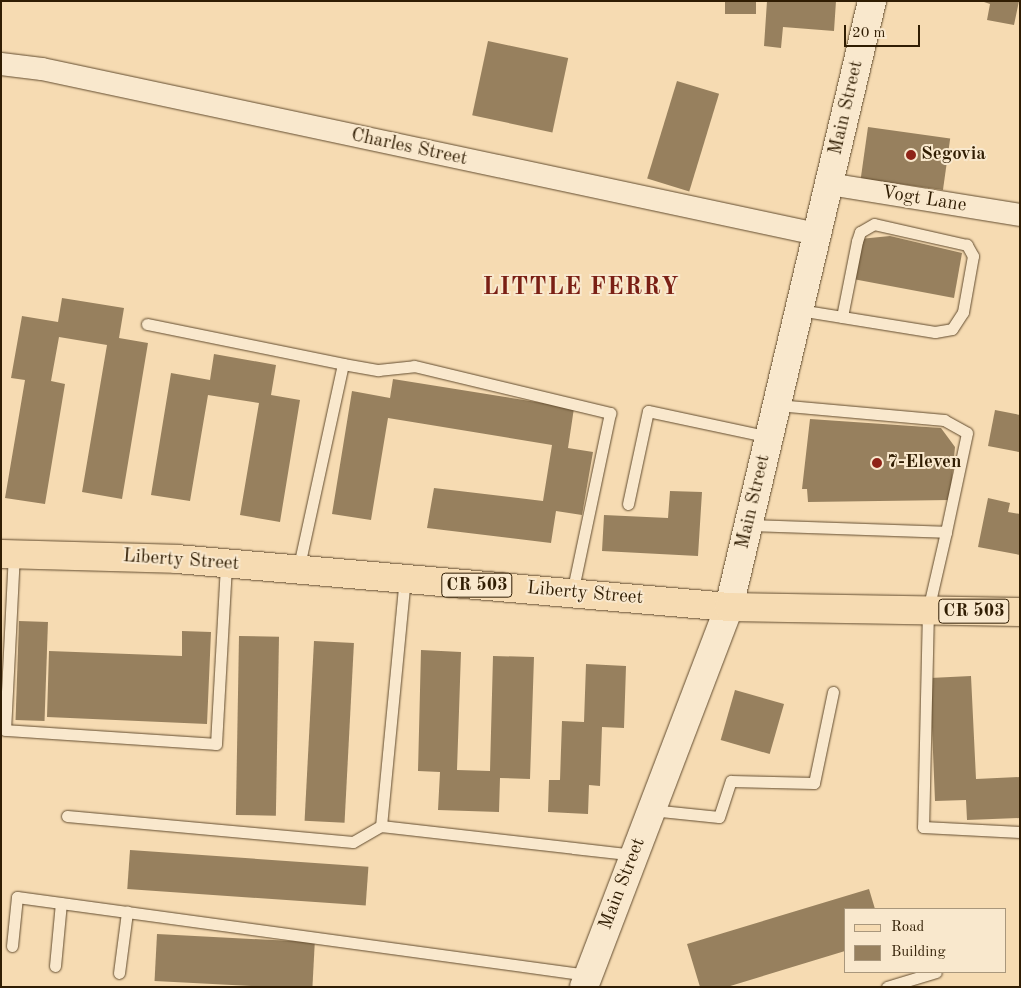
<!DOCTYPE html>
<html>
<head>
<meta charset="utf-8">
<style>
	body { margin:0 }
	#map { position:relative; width:1021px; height:988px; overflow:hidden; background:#f6dbb2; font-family:"Old Standard TT",serif }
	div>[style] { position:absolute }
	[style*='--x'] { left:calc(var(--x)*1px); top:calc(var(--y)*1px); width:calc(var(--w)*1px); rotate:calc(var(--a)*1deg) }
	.building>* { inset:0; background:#97805e; transform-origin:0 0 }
	.roads { filter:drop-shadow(0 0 1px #624c2f) drop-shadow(0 0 1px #624c2f) }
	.service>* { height:11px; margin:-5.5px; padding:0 5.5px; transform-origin:5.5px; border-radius:5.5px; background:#f9e8cd }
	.minor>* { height:22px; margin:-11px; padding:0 11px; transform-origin:11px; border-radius:11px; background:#f9e8cd }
	.tertiary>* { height:28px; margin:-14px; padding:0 14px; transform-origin:14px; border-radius:14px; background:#f9e8cd }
	.primary>* { height:28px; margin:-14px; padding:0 14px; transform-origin:14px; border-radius:14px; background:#f6dbb2 }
	.dots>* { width:14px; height:14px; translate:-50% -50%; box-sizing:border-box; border:2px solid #f9e8cd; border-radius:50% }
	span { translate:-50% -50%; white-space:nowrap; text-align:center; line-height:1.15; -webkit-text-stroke:4px #f9e8cd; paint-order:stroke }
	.shield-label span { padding:1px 4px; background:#f9e8cd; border:1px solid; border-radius:4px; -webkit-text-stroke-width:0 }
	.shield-label { font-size:18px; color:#301d03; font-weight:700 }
	.street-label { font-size:19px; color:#301d03 }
	.poi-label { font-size:19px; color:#301d03; font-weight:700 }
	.left { translate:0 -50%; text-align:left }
	.district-label { font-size:24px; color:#7a1f14; font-weight:700; letter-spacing:1px }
	.frame { position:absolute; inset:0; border:2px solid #301d03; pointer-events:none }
	.legend { position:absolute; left:844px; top:908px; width:162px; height:65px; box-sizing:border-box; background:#f9e8cd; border:1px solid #a9977c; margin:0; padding:6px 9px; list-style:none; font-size:15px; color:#301d03 }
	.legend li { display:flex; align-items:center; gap:10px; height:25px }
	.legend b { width:25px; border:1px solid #a9977c }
	.scale { position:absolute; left:844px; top:25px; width:76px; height:22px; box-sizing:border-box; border:2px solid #301d03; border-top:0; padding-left:6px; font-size:15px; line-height:18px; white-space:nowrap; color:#301d03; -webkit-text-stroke:4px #f9e8cd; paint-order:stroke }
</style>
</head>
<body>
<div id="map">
	<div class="building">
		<i style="left:725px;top:1px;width:31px;height:13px"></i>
		<i style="clip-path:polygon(767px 1px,836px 1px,834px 31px,783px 27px,781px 48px,764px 46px)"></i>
		<i style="clip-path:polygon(981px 1px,1019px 1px,1014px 25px,987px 20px,990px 4px)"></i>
		<i style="left:488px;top:41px;width:82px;height:76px;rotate:12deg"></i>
		<i style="left:677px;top:81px;width:44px;height:102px;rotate:17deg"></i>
		<i style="left:868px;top:127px;width:83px;height:52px;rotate:8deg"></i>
		<i style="clip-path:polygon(890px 236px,962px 253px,954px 298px,853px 279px,860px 239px)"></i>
		<i style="clip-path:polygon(62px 298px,124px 308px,119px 338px,148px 343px,122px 499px,82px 492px,107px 345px,59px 337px,51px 381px,65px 384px,45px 504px,5px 498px,25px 380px,11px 378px,22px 316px,58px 322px)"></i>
		<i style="clip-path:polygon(214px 354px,276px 365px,271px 395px,300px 400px,280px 522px,240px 515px,259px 403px,208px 395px,190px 501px,151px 495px,171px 373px,210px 380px)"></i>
		<i style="clip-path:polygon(393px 379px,574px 408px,568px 448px,593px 452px,582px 515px,556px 511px,551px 543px,427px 528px,434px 488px,543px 501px,552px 445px,388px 418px,371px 520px,332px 514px,352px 391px,390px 398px)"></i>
		<i style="clip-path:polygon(995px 410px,1020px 415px,1019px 452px,988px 446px)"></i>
		<i style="clip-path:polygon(810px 419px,941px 428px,955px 447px,950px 500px,808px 502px,807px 489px,802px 489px)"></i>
		<i style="clip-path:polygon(670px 491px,702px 492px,698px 556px,602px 551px,604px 515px,668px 518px)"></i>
		<i style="clip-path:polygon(988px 498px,1010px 503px,1008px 512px,1020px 514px,1020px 555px,978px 547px)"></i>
		<i style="left:19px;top:621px;width:29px;height:99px;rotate:2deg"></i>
		<i style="clip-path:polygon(182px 631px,211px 632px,207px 724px,47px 717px,49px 651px,182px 656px)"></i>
		<i style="left:239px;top:636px;width:40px;height:179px;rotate:1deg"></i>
		<i style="left:314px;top:641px;width:40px;height:180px;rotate:3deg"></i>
		<i style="clip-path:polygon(421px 650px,461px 652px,457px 770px,490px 771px,493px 656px,534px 657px,530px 779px,500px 778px,499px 812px,438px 810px,440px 772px,418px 771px)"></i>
		<i style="clip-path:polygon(586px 664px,626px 666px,624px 728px,602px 727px,600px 786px,589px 785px,588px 814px,548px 812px,549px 780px,560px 780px,562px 721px,584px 722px)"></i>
		<i style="clip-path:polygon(971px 676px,976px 779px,1020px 777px,1020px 818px,967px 820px,966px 800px,935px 801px,930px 678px)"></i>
		<i style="left:735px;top:690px;width:51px;height:52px;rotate:16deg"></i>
		<i style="left:130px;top:850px;width:239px;height:39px;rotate:4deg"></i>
		<i style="clip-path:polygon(869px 889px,875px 909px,845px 909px,845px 951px,727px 987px,700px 987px,687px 944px)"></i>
		<i style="left:157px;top:934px;width:158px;height:47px;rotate:3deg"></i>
	</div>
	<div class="roads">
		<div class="service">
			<i style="--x:799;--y:310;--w:44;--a:9.2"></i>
			<i style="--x:842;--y:317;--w:94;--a:9.2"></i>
			<i style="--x:935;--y:332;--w:17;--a:-10"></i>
			<i style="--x:952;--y:329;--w:20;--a:-57"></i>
			<i style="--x:963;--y:312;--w:57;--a:-79.9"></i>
			<i style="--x:973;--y:256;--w:13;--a:-119"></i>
			<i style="--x:967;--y:245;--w:95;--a:-167.3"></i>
			<i style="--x:874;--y:224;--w:16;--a:150"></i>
			<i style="--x:860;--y:232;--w:9;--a:108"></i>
			<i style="--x:857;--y:241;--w:77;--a:101.2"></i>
			<i style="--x:147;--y:324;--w:200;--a:11.5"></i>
			<i style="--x:343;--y:364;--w:211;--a:102.3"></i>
			<i style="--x:343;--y:364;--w:36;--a:10"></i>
			<i style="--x:378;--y:370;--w:36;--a:-6"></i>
			<i style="--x:414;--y:366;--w:202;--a:13.5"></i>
			<i style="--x:610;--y:413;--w:184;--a:101.9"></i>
			<i style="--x:777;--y:405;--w:168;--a:5.1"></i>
			<i style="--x:944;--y:420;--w:26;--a:29"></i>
			<i style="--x:967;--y:433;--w:101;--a:102"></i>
			<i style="--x:628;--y:504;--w:95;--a:-77.9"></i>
			<i style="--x:648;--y:411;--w:124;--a:12.1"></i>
			<i style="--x:748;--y:525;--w:198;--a:2"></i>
			<i style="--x:946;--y:532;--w:80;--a:103"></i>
			<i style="--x:928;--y:610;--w:217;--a:91.3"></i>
			<i style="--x:923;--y:827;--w:97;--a:3"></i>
			<i style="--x:14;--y:553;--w:177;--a:92.9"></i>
			<i style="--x:5;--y:730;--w:211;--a:3.8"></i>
			<i style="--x:216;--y:744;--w:181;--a:-86.8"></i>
			<i style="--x:651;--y:810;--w:68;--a:5.9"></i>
			<i style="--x:719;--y:817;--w:38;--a:-72"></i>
			<i style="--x:731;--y:781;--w:83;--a:1.4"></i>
			<i style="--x:814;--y:783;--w:93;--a:-78.2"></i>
			<i style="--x:67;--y:816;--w:287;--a:5.2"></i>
			<i style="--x:353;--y:842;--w:32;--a:-30"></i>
			<i style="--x:381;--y:826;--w:255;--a:6.5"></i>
			<i style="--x:381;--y:826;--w:248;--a:-84.5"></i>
			<i style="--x:12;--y:946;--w:49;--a:-84.2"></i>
			<i style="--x:17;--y:897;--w:576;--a:7.78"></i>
			<i style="--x:55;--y:966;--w:63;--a:-84.6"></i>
			<i style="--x:119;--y:973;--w:62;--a:-82.5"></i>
			<i style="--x:887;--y:987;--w:51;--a:-17"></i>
		</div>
		<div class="minor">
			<i style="--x:1;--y:64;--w:41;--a:7"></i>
			<i style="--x:42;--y:69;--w:792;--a:12.02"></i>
			<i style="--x:829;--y:184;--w:193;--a:9.2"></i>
		</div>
		<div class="tertiary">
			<i style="--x:584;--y:987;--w:407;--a:-69.1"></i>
			<i style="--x:729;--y:607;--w:623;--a:-76.72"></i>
		</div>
		<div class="primary">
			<i style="--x:1;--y:554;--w:176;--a:1.6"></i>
			<i style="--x:177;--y:559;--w:554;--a:4.97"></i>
			<i style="--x:729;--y:607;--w:291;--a:1"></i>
		</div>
	</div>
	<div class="dots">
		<i style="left:911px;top:155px;background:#8f2418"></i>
		<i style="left:877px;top:463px;background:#8f2418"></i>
	</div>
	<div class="shield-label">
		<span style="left:477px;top:585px">CR 503</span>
		<span style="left:974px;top:611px">CR 503</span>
	</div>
	<div class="street-label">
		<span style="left:847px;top:108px;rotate:-77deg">Main Street</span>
		<span style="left:409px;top:148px;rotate:12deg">Charles Street</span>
		<span style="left:924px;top:200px;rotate:9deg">Vogt Lane</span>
		<span style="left:754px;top:502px;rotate:-77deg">Main Street</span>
		<span style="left:181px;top:561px;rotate:4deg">Liberty Street</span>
		<span style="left:585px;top:594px;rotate:5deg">Liberty Street</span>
		<span style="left:623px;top:884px;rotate:-69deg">Main Street</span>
	</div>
	<div class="poi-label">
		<span class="left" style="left:921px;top:155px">Segovia</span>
		<span class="left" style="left:887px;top:463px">7-Eleven</span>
	</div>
	<div class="district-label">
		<span style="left:581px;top:289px">LITTLE FERRY</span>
	</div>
	<div class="frame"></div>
	<ul class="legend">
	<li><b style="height:6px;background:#f6dbb2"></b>Road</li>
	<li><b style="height:14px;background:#97805e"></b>Building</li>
	</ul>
	<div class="scale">20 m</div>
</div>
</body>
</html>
